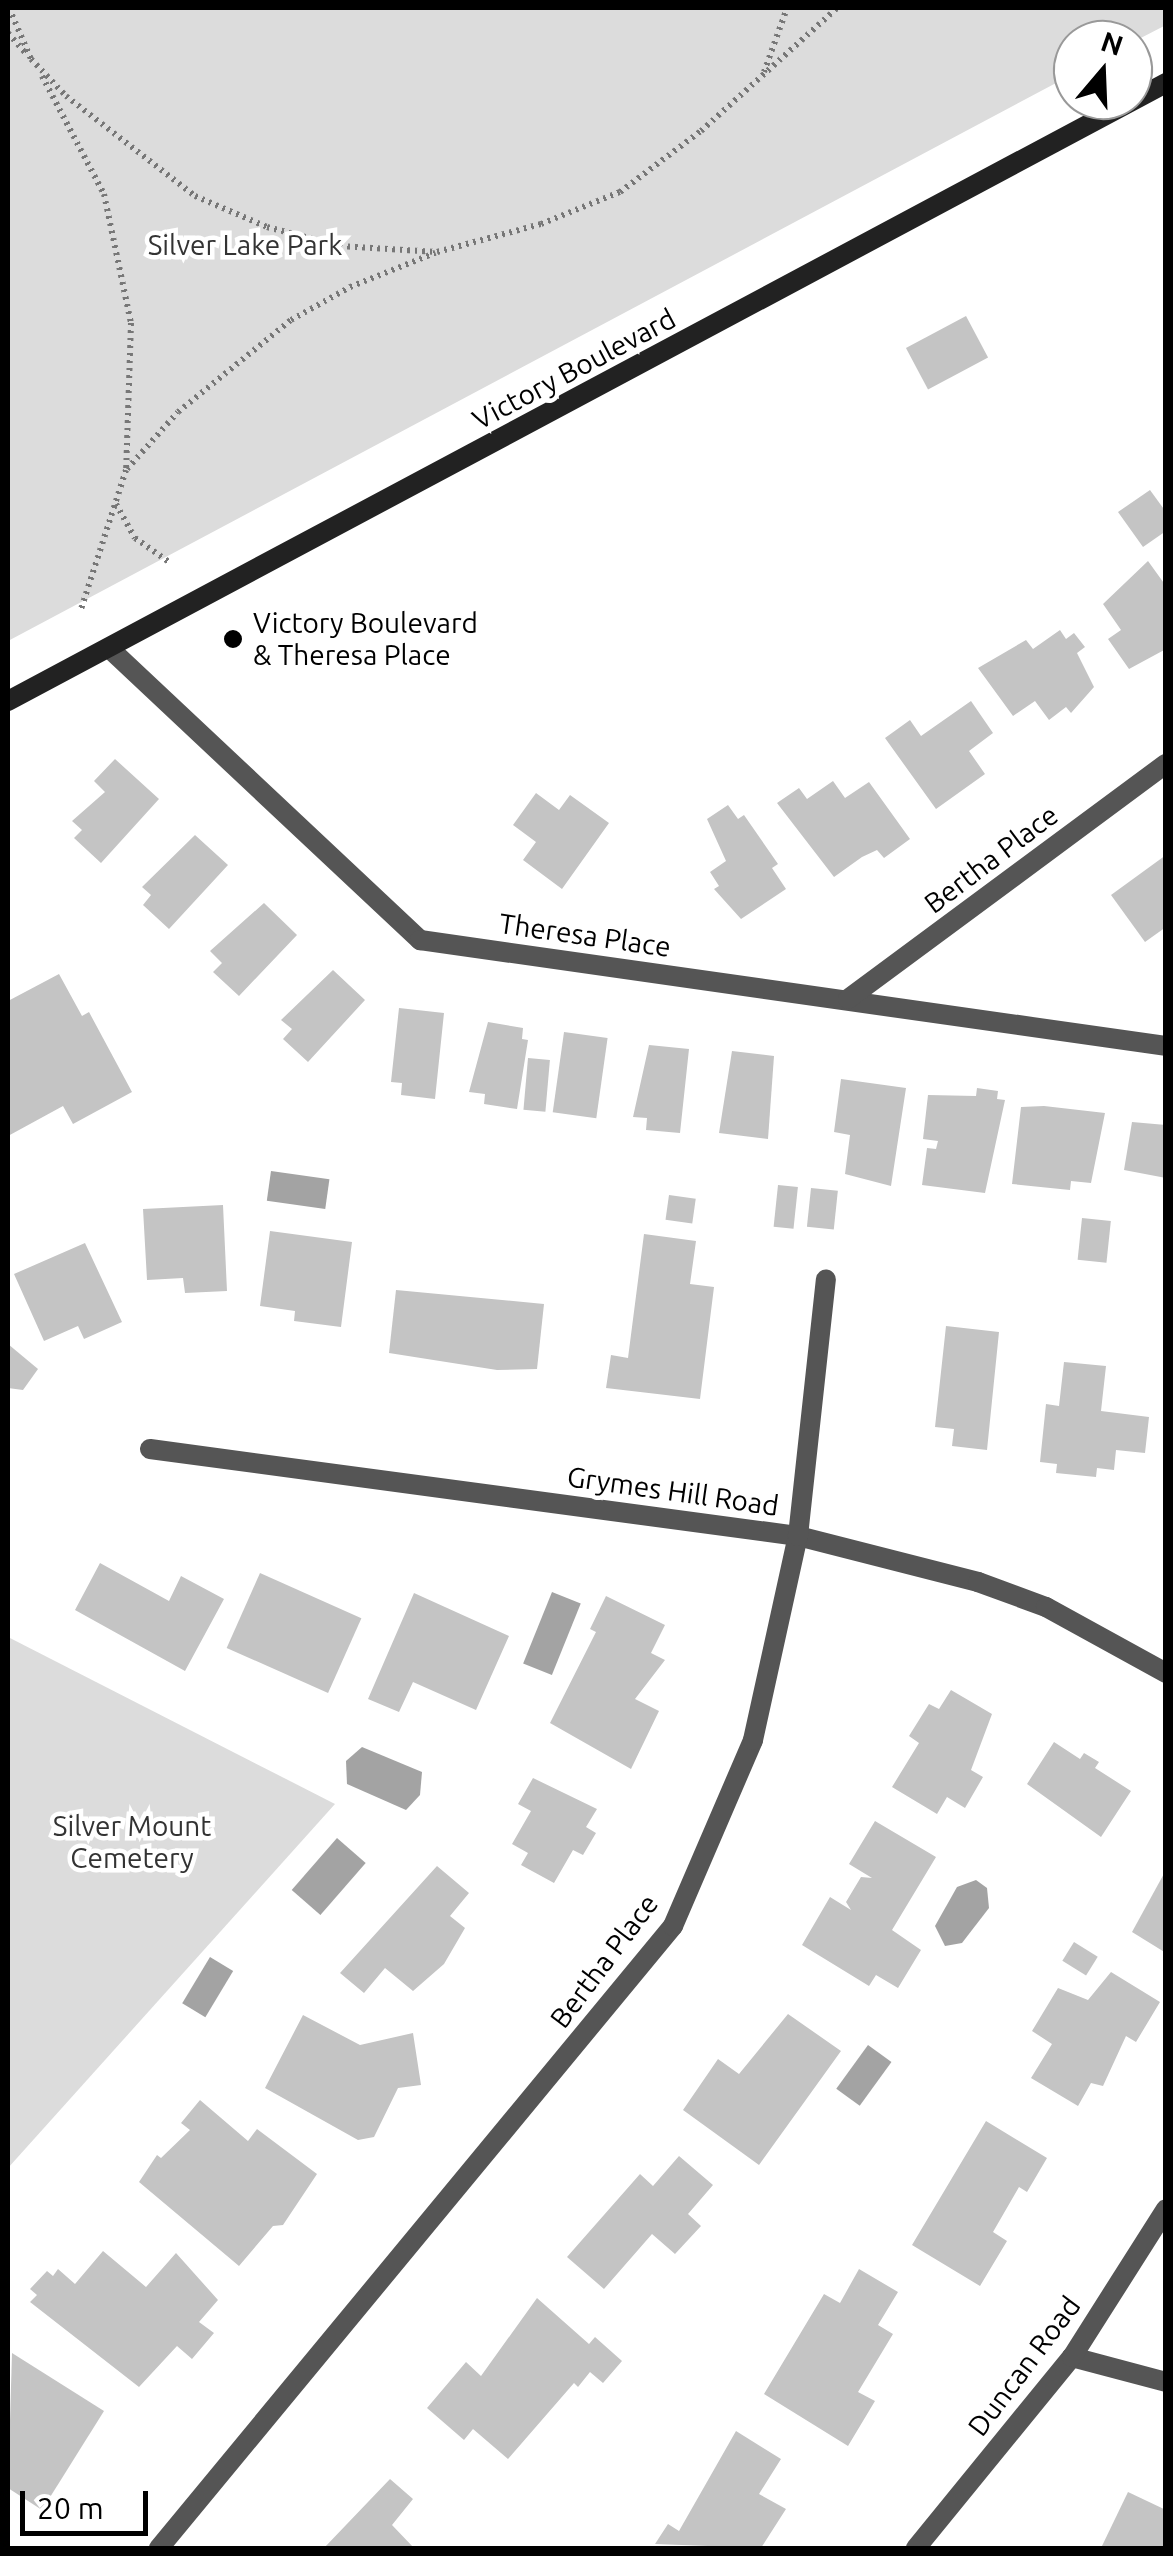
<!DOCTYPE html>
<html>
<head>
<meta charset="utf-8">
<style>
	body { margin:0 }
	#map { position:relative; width:1173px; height:2556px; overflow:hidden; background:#fff; font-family:Ubuntu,sans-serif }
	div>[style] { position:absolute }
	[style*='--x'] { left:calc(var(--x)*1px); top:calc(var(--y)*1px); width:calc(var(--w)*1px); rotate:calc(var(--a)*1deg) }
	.green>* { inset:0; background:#dcdcdc }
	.water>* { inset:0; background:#a3a3a3; transform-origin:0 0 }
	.building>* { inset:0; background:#c4c4c4; transform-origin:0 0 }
	.path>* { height:6px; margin-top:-3px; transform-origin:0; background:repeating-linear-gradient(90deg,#777 0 2.5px,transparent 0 7.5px) }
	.minor>* { height:20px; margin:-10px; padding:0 10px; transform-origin:10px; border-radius:10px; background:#555 }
	.secondary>* { height:20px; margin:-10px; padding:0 10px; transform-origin:10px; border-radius:10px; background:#222 }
	.dots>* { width:28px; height:28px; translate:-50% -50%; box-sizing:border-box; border:5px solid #fff; border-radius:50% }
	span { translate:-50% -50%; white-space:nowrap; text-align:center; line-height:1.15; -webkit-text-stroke:9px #fff; paint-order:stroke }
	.park-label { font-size:28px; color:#333 }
	.street-label { font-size:28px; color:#000 }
	.poi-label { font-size:28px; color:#000 }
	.left { translate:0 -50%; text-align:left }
	.frame { position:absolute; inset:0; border:10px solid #000; pointer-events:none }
	.north { position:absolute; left:1053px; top:20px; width:100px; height:100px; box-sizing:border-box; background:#fff; border:2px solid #999; border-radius:50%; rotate:19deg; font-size:28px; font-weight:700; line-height:40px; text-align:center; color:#000 }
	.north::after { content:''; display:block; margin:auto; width:35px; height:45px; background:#000; clip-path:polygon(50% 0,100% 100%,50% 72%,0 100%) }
	.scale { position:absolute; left:20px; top:2491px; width:128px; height:45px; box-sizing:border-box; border:5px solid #000; border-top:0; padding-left:12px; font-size:30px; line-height:35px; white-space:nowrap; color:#000; -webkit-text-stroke:8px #fff; paint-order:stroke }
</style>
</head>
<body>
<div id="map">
	<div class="green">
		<i style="clip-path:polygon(8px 8px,1165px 8px,1166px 25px,1133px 42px,1073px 40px,1073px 74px,8px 641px)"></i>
		<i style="clip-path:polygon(8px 1637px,335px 1804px,8px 2168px)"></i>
	</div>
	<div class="water">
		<i style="left:271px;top:1171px;width:59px;height:30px;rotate:8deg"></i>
		<i style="left:552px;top:1592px;width:31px;height:77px;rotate:22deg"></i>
		<i style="clip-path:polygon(362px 1747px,422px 1772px,420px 1795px,406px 1810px,347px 1784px,346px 1761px)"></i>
		<i style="left:337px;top:1838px;width:38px;height:69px;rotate:41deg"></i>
		<i style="clip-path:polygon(976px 1880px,987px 1888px,989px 1908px,962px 1943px,945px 1946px,935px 1926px,957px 1887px)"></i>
		<i style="left:210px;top:1957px;width:27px;height:54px;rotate:31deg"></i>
		<i style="left:868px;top:2045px;width:29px;height:54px;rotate:36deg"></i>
	</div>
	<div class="building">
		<i style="left:966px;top:316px;width:47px;height:68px;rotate:62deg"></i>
		<i style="clip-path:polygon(1150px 490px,1166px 512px,1166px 531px,1143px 547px,1118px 512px)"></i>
		<i style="clip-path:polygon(1148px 561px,1166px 586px,1166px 649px,1129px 669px,1108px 639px,1121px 630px,1103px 604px)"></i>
		<i style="clip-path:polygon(1060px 630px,1066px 639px,1074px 633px,1085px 647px,1077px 653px,1094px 687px,1071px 713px,1066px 707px,1049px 720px,1035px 701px,1013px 716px,978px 668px,1026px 640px,1033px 649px)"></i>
		<i style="clip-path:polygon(971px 701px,993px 733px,969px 751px,985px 774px,936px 809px,885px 738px,910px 720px,921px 736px)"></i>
		<i style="clip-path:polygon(115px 759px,159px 799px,101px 863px,74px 838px,82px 830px,72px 821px,105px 792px,94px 781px)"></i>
		<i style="clip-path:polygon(833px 781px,845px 798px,869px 782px,910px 839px,884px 858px,877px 850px,862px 857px,834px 877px,777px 803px,799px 788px,807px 799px)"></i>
		<i style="clip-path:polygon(536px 793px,559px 810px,570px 795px,609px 823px,562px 889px,523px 860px,536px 842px,513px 825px)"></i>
		<i style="clip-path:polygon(728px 805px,738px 819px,744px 815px,778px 864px,772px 868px,786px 889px,741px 919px,714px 889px,719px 886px,710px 872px,726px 861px,707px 819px)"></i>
		<i style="clip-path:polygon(195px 835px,228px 865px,169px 929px,143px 905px,151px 895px,142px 887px)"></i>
		<i style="clip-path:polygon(1166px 855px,1166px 927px,1145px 942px,1111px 895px)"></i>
		<i style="clip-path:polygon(264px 903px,297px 935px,239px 996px,213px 972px,222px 963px,210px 951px)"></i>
		<i style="clip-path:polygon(333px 970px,365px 1000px,308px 1062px,283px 1039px,292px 1029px,281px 1020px)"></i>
		<i style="clip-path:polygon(59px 974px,82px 1016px,89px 1012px,132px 1092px,73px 1124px,63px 1106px,8px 1136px,8px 1001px)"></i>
		<i style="clip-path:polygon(399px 1008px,444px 1013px,435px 1099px,401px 1095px,402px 1083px,391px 1082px)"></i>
		<i style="clip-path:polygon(488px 1022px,523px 1028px,522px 1039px,528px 1040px,517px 1109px,484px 1104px,485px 1094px,469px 1092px)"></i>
		<i style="left:564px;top:1032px;width:44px;height:81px;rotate:8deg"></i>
		<i style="clip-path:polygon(649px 1045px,689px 1049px,680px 1133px,646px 1130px,647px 1118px,633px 1117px)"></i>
		<i style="clip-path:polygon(732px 1051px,774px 1056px,768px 1139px,719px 1133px)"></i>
		<i style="left:528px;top:1058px;width:22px;height:52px;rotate:5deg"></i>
		<i style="clip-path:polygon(841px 1079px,906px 1088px,891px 1186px,845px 1174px,850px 1135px,834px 1132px)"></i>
		<i style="clip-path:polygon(977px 1088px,998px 1091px,997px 1099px,1005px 1100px,985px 1193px,922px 1185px,927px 1148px,936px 1149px,938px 1141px,923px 1139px,928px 1095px,976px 1096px)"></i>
		<i style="clip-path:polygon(1044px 1106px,1105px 1113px,1091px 1183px,1071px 1181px,1070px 1190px,1012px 1184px,1021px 1107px)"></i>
		<i style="clip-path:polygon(1132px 1122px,1166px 1125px,1166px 1178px,1124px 1170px)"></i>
		<i style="left:778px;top:1185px;width:20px;height:42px;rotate:6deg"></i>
		<i style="left:811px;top:1188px;width:27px;height:39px;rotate:6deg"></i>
		<i style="left:669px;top:1195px;width:27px;height:25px;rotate:8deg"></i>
		<i style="clip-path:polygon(223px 1205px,227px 1291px,185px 1293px,183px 1278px,147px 1280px,143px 1209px)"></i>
		<i style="left:1082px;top:1218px;width:29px;height:42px;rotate:6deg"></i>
		<i style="clip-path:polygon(270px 1231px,352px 1242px,341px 1327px,294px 1321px,295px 1311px,260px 1306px)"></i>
		<i style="clip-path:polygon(644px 1234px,696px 1241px,690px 1284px,714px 1287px,700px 1399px,606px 1388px,611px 1355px,628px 1358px)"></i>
		<i style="clip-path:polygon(85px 1243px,122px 1322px,84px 1339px,78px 1326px,44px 1341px,14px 1274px)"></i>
		<i style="clip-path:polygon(396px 1290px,544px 1304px,537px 1369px,497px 1370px,389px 1353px)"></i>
		<i style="clip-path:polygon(946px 1326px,999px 1332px,987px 1450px,952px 1446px,954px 1429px,935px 1427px)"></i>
		<i style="clip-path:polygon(8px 1344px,38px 1369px,23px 1390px,8px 1388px)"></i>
		<i style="clip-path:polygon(1064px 1362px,1106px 1366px,1101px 1411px,1149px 1417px,1145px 1453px,1116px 1450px,1114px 1470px,1097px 1468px,1096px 1477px,1056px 1473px,1057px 1464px,1040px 1462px,1046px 1404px,1059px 1406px)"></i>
		<i style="clip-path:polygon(100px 1563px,169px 1601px,181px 1576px,224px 1599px,185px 1671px,75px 1610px)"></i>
		<i style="left:260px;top:1573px;width:111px;height:82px;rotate:24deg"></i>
		<i style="clip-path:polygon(414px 1593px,509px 1636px,476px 1710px,413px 1682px,399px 1712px,368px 1699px)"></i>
		<i style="clip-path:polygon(606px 1596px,665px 1625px,651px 1653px,665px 1660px,635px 1699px,659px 1711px,631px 1769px,550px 1723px,596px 1632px,590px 1629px)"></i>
		<i style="clip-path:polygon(951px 1690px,992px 1714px,971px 1770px,983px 1777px,965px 1808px,947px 1797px,937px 1814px,892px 1787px,919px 1743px,909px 1736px,929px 1704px,939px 1709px)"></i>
		<i style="clip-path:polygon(1054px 1742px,1080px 1759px,1084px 1753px,1099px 1762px,1095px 1768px,1131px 1791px,1101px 1837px,1027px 1784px)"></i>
		<i style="clip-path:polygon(533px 1778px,597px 1809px,586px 1827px,596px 1833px,583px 1855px,573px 1850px,554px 1883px,521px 1865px,528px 1853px,512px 1844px,531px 1811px,518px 1804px)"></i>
		<i style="clip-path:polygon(875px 1821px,936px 1857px,892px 1930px,921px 1950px,898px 1988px,876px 1975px,869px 1986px,802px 1945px,830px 1897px,851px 1910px,846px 1902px,861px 1877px,872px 1878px,849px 1864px)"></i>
		<i style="clip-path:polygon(437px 1866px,469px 1893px,450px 1916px,465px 1928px,444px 1964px,413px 1991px,385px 1968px,364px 1993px,340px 1973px)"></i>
		<i style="clip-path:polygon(1166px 1870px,1166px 1953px,1132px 1932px)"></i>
		<i style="left:1074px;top:1942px;width:28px;height:22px;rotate:32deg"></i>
		<i style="clip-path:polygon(1111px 1972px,1160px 2002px,1136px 2042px,1126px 2036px,1103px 2086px,1091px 2083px,1078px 2106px,1031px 2078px,1052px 2044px,1032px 2031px,1058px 1988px,1088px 2000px)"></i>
		<i style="clip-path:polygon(788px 2014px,841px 2051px,759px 2165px,683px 2110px,718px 2059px,739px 2074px)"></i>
		<i style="clip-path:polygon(303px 2015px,360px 2045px,413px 2033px,421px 2085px,398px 2088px,374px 2137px,358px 2140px,265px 2088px)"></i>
		<i style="clip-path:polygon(200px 2100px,248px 2141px,257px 2129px,317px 2174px,283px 2225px,273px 2226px,239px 2266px,139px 2182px,157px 2155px,161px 2158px,190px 2130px,181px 2123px)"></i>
		<i style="clip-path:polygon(986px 2121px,1047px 2158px,1027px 2192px,1019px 2187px,993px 2232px,1007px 2241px,980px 2286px,912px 2245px)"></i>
		<i style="clip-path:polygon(679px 2156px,713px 2185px,688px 2214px,701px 2226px,675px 2254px,652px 2234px,604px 2289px,567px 2257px,640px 2174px,653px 2186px)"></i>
		<i style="clip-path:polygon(103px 2251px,146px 2287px,176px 2253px,218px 2300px,199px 2322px,214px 2333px,192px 2359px,177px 2346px,139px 2387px,30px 2302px,37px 2295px,30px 2289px,47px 2271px,53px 2276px,58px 2269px,75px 2284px)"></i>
		<i style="clip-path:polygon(859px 2269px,898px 2292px,878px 2325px,893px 2334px,858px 2392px,875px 2401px,848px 2446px,764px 2394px,824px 2294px,840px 2303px)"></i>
		<i style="clip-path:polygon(537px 2298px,589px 2344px,595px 2337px,622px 2361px,603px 2383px,590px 2372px,578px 2387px,574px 2383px,508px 2459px,473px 2429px,464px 2440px,427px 2408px,466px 2362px,481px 2376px)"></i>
		<i style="clip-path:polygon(12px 2353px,104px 2411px,42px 2510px,8px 2488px)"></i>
		<i style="clip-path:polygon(736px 2431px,781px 2459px,759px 2494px,786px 2509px,761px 2548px,655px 2544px,668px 2524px,679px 2531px)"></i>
		<i style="clip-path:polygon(390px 2479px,413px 2499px,392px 2525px,414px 2548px,324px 2548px)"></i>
		<i style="clip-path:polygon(1128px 2492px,1166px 2510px,1166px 2548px,1101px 2548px)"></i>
	</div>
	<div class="path">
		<i style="--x:9;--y:8;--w:56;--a:66.7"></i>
		<i style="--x:31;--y:59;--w:51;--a:46.6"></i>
		<i style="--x:66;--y:96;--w:163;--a:37.8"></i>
		<i style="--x:195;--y:196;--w:78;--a:23.3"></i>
		<i style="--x:267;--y:227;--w:75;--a:14.6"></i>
		<i style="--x:340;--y:246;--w:97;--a:3.5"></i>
		<i style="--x:437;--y:252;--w:108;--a:-15.1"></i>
		<i style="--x:541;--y:224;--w:85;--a:-22.1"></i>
		<i style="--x:620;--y:192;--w:101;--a:-37"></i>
		<i style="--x:701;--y:131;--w:183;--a:-42.1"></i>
		<i style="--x:8;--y:33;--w:28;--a:49"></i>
		<i style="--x:764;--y:72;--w:68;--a:-70.2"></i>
		<i style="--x:42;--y:76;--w:133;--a:62.3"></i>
		<i style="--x:104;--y:194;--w:132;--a:78.2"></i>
		<i style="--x:131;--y:323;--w:147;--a:91.9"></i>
		<i style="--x:126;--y:470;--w:146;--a:107.9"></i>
		<i style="--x:127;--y:469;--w:76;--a:-48.2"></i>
		<i style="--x:178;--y:412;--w:146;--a:-39.2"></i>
		<i style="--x:291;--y:320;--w:68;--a:-29.2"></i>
		<i style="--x:350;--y:287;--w:92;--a:-21.8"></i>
		<i style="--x:116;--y:504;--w:39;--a:61"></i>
		<i style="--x:135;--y:538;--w:42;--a:35.2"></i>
	</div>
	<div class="minor">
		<i style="--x:109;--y:648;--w:427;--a:43.2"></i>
		<i style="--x:420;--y:940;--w:753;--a:8.09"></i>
		<i style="--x:848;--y:999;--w:395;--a:-36.5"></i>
		<i style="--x:150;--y:1449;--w:654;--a:7.65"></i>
		<i style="--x:798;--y:1536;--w:186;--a:14.3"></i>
		<i style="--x:978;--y:1582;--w:72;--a:20.2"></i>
		<i style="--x:1046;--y:1607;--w:137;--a:28.8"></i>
		<i style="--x:1072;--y:2357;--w:97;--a:14.9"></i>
		<i style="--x:159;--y:2548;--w:807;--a:-50.43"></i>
		<i style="--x:673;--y:1926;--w:202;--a:-66.7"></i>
		<i style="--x:753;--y:1740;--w:209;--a:-77.6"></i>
		<i style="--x:798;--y:1536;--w:258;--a:-83.8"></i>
		<i style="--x:916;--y:2548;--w:247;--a:-50.8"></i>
		<i style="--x:1072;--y:2357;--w:175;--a:-57.6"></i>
	</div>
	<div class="secondary">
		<i style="--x:8;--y:701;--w:1313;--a:-28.09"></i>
	</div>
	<div class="dots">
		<i style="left:233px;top:639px;background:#000"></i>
	</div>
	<div class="park-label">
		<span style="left:245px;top:245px">Silver Lake Park</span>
		<span style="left:132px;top:1842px">Silver Mount<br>Cemetery</span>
	</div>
	<div class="street-label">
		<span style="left:574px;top:369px;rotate:-28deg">Victory Boulevard</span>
		<span style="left:991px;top:859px;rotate:-37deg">Bertha Place</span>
		<span style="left:585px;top:935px;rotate:8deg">Theresa Place</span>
		<span style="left:673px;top:1491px;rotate:8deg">Grymes Hill Road</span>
		<span style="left:604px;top:1961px;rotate:-53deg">Bertha Place</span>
		<span style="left:1024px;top:2366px;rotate:-53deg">Duncan Road</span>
	</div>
	<div class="poi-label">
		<span class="left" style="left:253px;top:639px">Victory Boulevard<br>&amp; Theresa Place</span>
	</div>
	<div class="frame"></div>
	<div class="north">N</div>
	<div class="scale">20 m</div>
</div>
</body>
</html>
